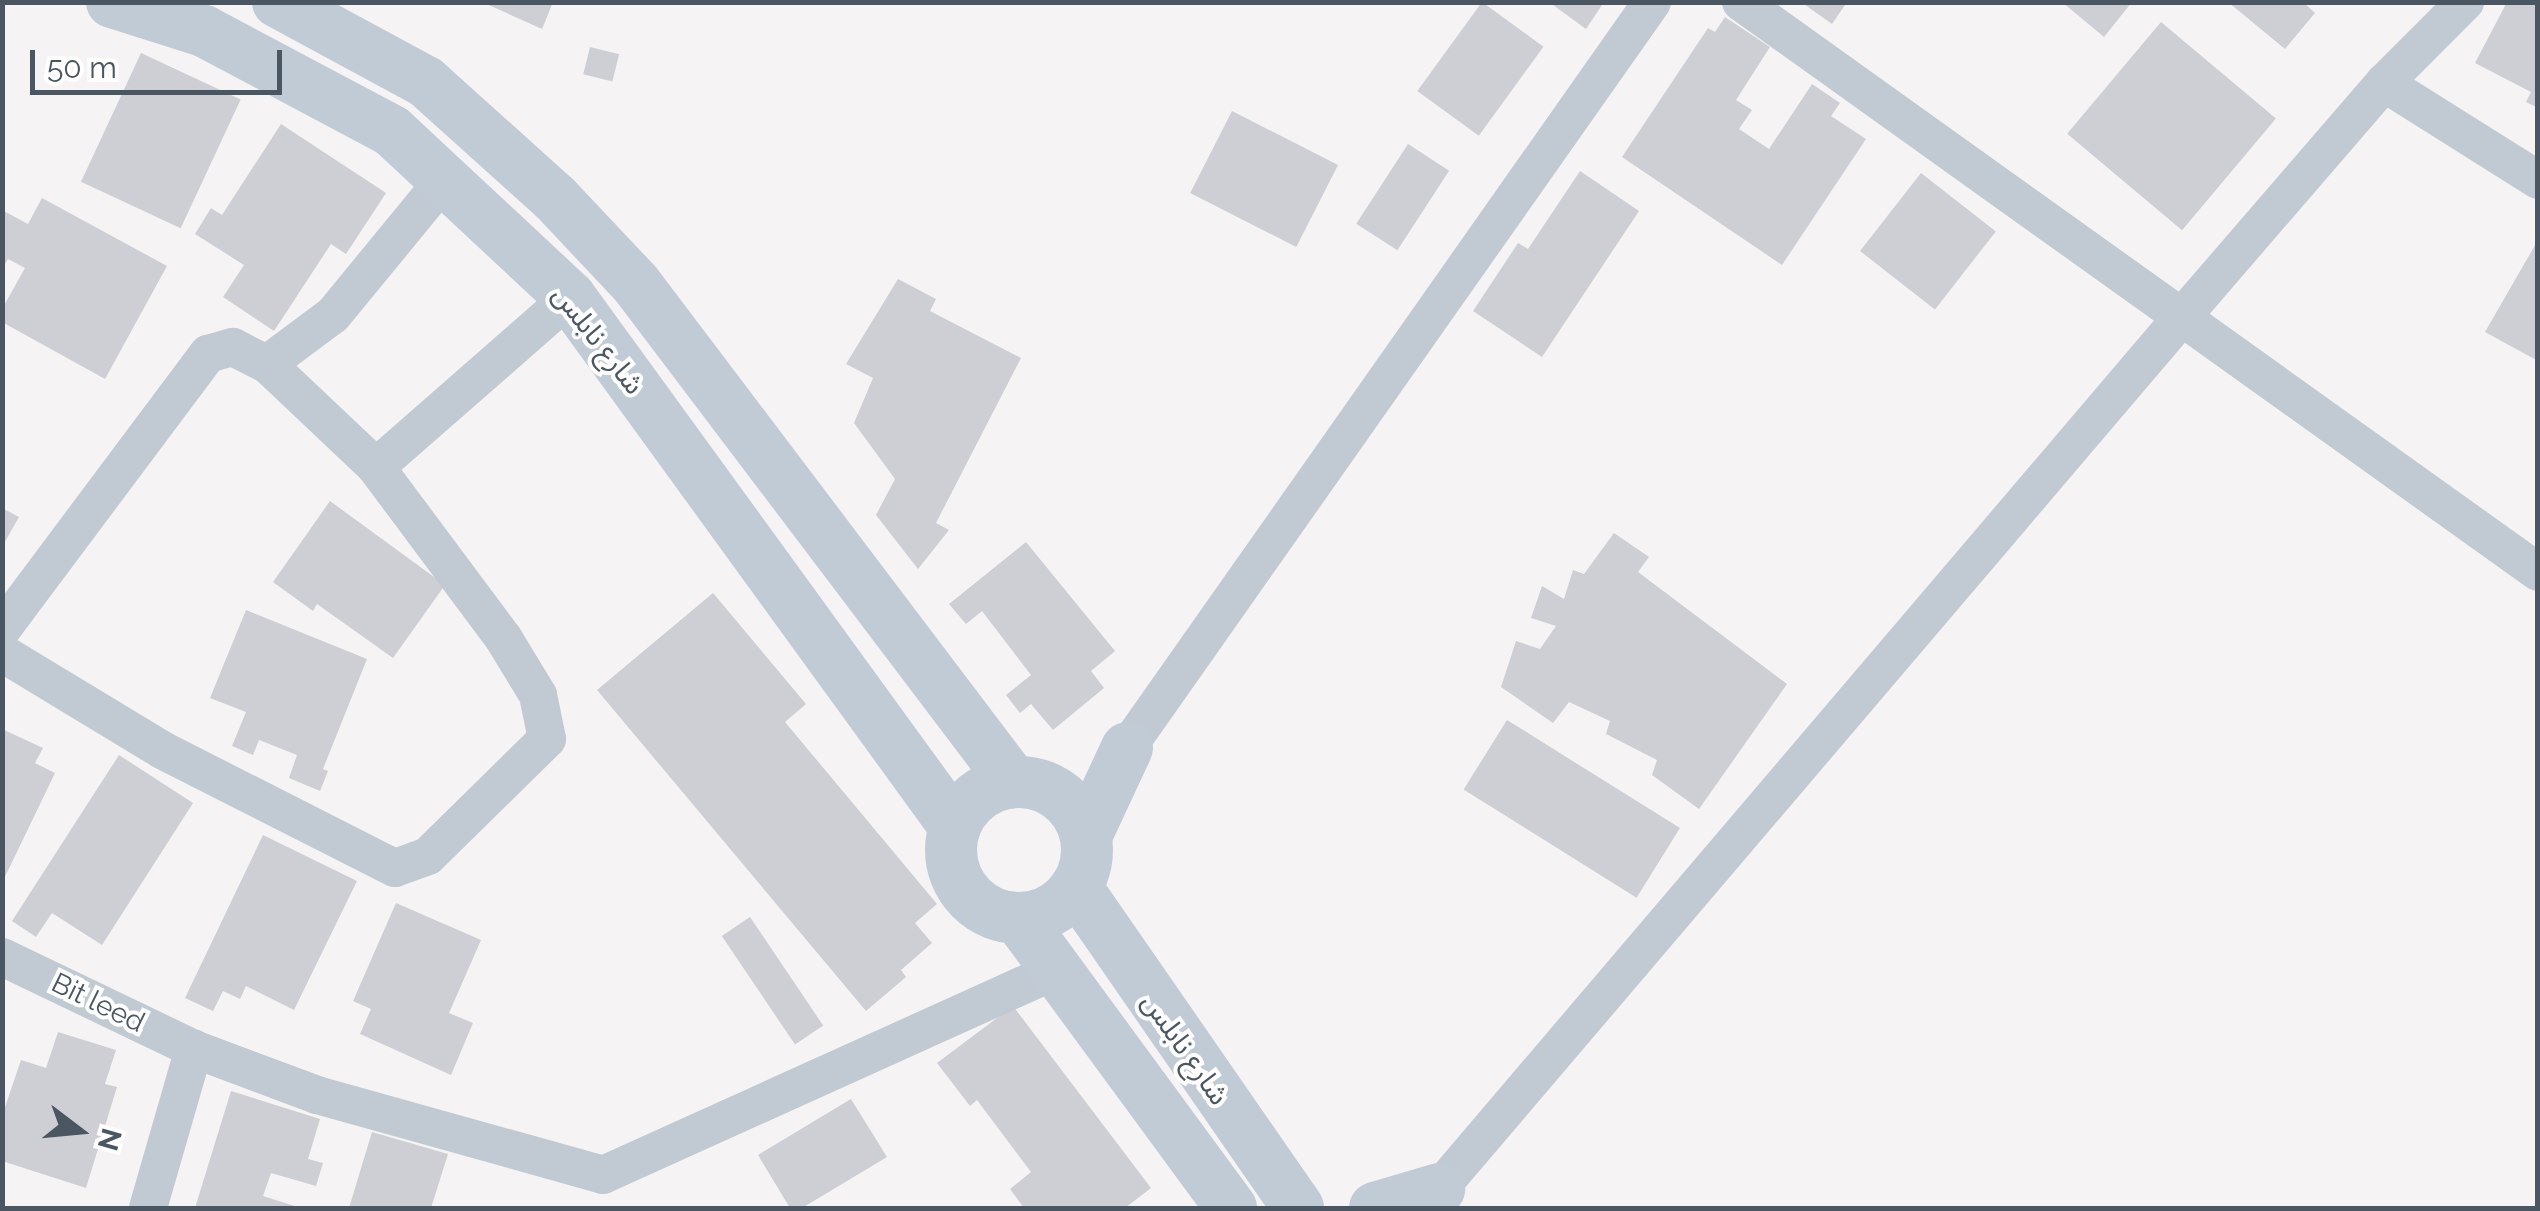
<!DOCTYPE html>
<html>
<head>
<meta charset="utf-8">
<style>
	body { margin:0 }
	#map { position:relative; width:2540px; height:1211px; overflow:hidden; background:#f5f3f3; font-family:Raleway,"Noto Sans Arabic",sans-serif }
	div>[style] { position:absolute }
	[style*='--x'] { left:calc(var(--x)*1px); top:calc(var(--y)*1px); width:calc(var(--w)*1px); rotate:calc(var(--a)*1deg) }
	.building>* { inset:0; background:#cdcfd5; transform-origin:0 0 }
	.minor>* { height:38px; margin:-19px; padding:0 19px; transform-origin:19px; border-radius:19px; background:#c1cad2 }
	.secondary>* { height:52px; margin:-26px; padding:0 26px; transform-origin:26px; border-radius:26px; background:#c1cbd6 }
	.secondary>.ring { margin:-26px; padding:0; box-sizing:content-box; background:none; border:52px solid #c1cbd6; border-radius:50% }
	span { translate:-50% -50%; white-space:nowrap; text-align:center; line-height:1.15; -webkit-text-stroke:8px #fff; paint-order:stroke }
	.street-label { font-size:28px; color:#4a5661 }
	.frame { position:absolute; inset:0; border:5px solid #4a5661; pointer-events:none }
	.north { position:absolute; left:30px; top:1081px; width:100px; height:100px; -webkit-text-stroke:8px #fff; paint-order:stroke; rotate:106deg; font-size:28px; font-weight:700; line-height:40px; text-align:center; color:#4a5661 }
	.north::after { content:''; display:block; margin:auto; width:35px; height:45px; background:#4a5661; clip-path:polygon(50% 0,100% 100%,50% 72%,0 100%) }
	.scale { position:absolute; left:30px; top:50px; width:252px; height:45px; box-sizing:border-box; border:5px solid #4a5661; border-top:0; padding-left:12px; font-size:30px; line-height:35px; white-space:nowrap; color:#4a5661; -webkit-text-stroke:8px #fff; paint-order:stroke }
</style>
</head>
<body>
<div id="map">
	<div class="building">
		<i style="clip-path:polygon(482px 2px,553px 2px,542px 29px)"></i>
		<i style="left:1482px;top:2px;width:76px;height:110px;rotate:36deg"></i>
		<i style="clip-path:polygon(1549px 2px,1604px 2px,1586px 29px)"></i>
		<i style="clip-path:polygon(1801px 2px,1847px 2px,1832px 24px)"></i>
		<i style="clip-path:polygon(2062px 2px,2132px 2px,2104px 37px)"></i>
		<i style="clip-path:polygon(2228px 2px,2303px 2px,2315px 13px,2285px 49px)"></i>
		<i style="clip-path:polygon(2507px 2px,2538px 4px,2538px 108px,2526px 102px,2531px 92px,2475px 63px)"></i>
		<i style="clip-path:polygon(1725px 17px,1770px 47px,1736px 100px,1752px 110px,1739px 129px,1769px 149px,1812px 84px,1840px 103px,1831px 116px,1866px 139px,1782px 265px,1622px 157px,1708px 28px,1715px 32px)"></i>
		<i style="left:2161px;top:22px;width:150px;height:146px;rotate:40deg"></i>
		<i style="left:590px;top:47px;width:30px;height:28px;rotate:14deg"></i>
		<i style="left:141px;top:53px;width:110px;height:142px;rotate:25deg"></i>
		<i style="left:1232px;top:111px;width:119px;height:92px;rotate:27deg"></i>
		<i style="clip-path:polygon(281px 124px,386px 193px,346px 254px,331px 244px,274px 331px,223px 297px,244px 265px,195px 234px,211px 208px,222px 215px)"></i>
		<i style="left:1408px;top:144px;width:49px;height:95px;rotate:33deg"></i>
		<i style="clip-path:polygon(1580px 171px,1639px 211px,1542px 357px,1473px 311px,1518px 243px,1528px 249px)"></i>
		<i style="left:1921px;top:173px;width:95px;height:99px;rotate:38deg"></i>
		<i style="clip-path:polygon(42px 198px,167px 266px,105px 379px,2px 322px,2px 309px,25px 268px,8px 259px,2px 269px,2px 210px,28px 224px)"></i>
		<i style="clip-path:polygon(2538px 240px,2538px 361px,2485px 332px)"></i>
		<i style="clip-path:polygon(898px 279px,936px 299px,930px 311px,1021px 358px,936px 523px,949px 530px,918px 569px,876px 515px,895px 479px,854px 423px,873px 378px,846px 364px)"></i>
		<i style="clip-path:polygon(330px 501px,445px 585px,393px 658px,317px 604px,313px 611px,273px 582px)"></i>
		<i style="clip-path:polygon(2px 508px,19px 517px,2px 547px)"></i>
		<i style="clip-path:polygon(1614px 533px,1649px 557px,1638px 572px,1787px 684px,1699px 809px,1652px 775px,1657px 760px,1606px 734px,1610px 721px,1569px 702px,1553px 723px,1501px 687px,1516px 641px,1540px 649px,1556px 626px,1531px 618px,1542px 586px,1564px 599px,1573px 570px,1584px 574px)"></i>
		<i style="clip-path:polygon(1026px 542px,1115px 651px,1091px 671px,1104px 688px,1053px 730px,1031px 704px,1020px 713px,1006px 695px,1031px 675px,982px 611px,966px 624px,949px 604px)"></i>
		<i style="clip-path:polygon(713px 593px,806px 704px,785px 722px,937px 904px,915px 923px,932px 943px,901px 970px,906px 977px,866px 1011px,597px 690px)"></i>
		<i style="clip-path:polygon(246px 610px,367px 659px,323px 769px,328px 771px,320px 791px,289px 778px,297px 755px,259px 740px,253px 755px,232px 746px,246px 712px,210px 698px)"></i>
		<i style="left:1507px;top:720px;width:204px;height:82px;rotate:32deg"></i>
		<i style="clip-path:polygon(2px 729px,43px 748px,35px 763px,55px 773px,2px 883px)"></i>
		<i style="clip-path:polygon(119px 755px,193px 803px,102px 945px,52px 913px,36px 937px,12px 921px)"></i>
		<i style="clip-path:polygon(263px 835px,357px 881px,294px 1010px,246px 986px,240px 999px,223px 991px,213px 1011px,185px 998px)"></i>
		<i style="clip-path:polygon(396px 903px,481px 940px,449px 1013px,473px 1023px,451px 1075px,360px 1034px,371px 1009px,353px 1001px)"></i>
		<i style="left:750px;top:917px;width:131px;height:34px;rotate:56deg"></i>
		<i style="clip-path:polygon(1013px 1006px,1151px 1188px,1125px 1208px,1024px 1208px,1010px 1189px,1031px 1172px,977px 1100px,970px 1106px,937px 1063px)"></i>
		<i style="clip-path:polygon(58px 1032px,116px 1050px,105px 1084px,117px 1087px,86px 1188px,2px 1161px,2px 1116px,21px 1060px,46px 1068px)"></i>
		<i style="clip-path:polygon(231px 1091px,320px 1119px,308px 1159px,323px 1163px,316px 1186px,271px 1173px,263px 1196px,301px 1208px,195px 1208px)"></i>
		<i style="clip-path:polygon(851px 1099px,887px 1157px,802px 1208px,790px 1208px,758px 1155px)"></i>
		<i style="clip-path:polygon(372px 1132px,448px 1154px,431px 1208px,349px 1208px)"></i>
	</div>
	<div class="minor">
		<i style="--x:1741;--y:2;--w:980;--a:35.57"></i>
		<i style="--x:2384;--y:83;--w:182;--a:32.2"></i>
		<i style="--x:376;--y:467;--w:258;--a:-41.2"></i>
		<i style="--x:2;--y:629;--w:344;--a:-53.2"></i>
		<i style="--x:208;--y:354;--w:26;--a:-16"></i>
		<i style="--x:233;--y:347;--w:38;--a:27"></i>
		<i style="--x:267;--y:364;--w:82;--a:-36.6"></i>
		<i style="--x:333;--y:315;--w:175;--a:-50.6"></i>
		<i style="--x:2;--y:653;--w:187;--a:31.2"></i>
		<i style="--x:162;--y:750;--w:261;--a:26.9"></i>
		<i style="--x:395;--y:868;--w:35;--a:-20"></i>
		<i style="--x:428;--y:856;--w:167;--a:-44.5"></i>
		<i style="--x:547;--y:739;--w:45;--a:-101.6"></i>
		<i style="--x:538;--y:695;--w:66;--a:-121.3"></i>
		<i style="--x:504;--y:639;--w:214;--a:-126.7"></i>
		<i style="--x:376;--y:467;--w:150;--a:-136.6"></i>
		<i style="--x:1127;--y:748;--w:912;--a:-54.86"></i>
		<i style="--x:2;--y:957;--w:213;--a:25.6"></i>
		<i style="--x:194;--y:1049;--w:131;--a:20.5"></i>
		<i style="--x:317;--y:1095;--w:297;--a:15.6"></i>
		<i style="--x:603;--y:1175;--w:503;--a:-24.32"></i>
		<i style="--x:1439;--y:1189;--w:1144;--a:-49.57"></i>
		<i style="--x:2181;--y:318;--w:311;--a:-49.2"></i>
		<i style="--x:2384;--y:83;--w:115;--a:-45"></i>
		<i style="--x:148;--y:1208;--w:166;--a:-73.9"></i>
	</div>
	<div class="secondary">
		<i style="--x:112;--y:2;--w:96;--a:17.5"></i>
		<i style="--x:204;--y:31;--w:213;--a:28"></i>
		<i style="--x:392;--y:131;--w:243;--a:43"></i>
		<i style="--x:570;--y:297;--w:655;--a:54"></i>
		<i style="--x:278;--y:2;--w:168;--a:28.4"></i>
		<i style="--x:426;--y:82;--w:173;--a:42"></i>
		<i style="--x:555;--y:198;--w:118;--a:46.7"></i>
		<i style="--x:636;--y:284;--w:625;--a:52.87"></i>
		<i class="ring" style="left:951px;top:782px;width:84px;height:84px"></i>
		<i style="--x:1086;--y:836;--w:97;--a:-65"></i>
		<i style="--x:1076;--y:887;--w:390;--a:55.3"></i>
		<i style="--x:1019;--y:919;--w:358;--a:53.7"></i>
		<i style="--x:1375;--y:1208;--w:67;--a:-16.5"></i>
	</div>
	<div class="street-label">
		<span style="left:598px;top:340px;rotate:52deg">شارع نابلس</span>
		<span style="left:98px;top:1003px;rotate:26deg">Bit leed</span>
		<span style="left:1185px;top:1049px;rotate:55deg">شارع نابلس</span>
	</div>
	<div class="frame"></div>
	<div class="north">N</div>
	<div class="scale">50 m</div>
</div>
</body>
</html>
